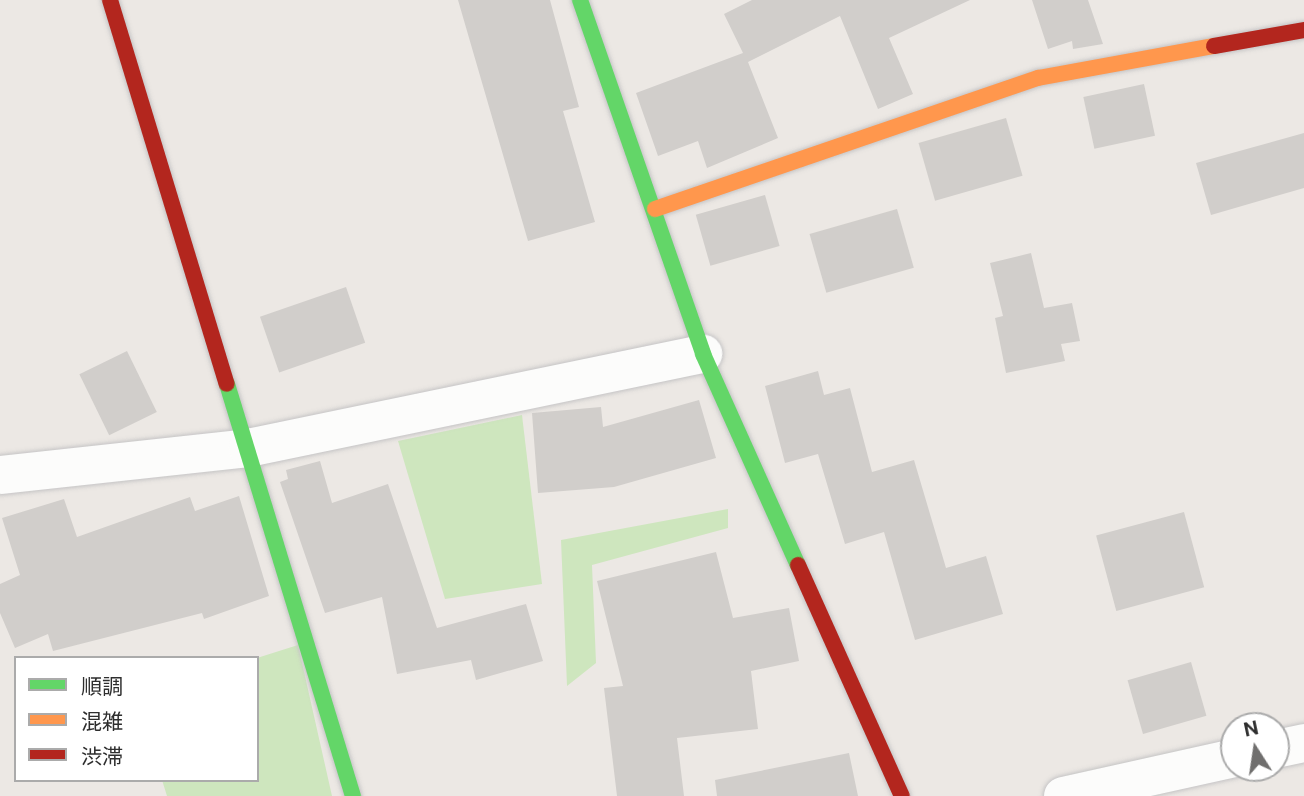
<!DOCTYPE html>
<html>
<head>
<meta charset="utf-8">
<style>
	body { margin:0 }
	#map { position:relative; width:1304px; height:796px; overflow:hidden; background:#ece8e4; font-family:"Public Sans","Noto Sans JP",sans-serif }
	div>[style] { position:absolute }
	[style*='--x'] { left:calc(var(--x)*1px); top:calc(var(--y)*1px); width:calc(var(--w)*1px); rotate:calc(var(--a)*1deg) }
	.green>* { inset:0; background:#cee6be }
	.building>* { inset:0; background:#d1cecb; transform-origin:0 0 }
	.roads { filter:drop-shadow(0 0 2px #c5c4c5) drop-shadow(0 0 2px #c5c4c5) }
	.street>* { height:38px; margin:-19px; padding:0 19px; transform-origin:19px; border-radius:19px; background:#fcfcfb }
	.fast>* { height:16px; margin:-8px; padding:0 8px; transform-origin:8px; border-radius:8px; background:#63d668 }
	.slow>* { height:16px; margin:-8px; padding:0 8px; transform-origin:8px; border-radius:8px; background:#ff974d }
	.jam>* { height:16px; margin:-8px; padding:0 8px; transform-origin:8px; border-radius:8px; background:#b3261e }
	span { translate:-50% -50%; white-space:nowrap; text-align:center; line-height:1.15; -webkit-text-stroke:7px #fff; paint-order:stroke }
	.legend { position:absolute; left:14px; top:656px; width:245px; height:126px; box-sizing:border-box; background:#fff; border:2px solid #ababab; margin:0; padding:9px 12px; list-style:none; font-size:21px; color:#2e2e2e }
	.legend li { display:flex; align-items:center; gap:14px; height:35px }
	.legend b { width:35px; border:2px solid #ababab }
	.north { position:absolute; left:1220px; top:712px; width:70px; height:70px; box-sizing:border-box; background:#fff; border:2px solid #ababab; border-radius:50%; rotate:348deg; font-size:19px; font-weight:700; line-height:28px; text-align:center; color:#2e2e2e }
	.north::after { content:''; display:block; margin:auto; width:24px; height:32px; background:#706f6e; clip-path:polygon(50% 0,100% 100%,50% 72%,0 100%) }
</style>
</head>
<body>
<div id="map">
	<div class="green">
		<i style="clip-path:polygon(522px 415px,542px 584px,445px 599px,398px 441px)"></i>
		<i style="clip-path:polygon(728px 509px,728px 528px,592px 565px,596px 663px,567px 686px,561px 540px)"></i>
		<i style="clip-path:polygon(298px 645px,332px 796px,167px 796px,162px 780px,257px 780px,257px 658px)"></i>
	</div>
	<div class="building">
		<i style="clip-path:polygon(458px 0,550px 0,579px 107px,563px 111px,595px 222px,528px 241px)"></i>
		<i style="clip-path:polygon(752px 0,970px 0,889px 38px,913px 94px,878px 109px,840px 16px,748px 62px,778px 138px,707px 168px,698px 141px,658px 156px,636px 93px,743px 53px,724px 14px)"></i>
		<i style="clip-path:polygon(1032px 0,1088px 0,1103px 44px,1073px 49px,1072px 41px,1048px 49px)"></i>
		<i style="left:1144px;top:84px;width:53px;height:62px;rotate:78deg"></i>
		<i style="left:1006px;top:118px;width:60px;height:91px;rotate:74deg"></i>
		<i style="clip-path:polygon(1304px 133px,1304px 188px,1211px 215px,1196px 163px)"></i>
		<i style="left:765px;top:195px;width:53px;height:72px;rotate:74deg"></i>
		<i style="left:897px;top:209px;width:61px;height:91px;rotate:74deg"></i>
		<i style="clip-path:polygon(1031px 253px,1044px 308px,1072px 303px,1080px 341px,1061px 344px,1065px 361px,1006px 373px,995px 318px,1003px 316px,990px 263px)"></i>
		<i style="left:346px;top:287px;width:59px;height:91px;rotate:71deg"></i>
		<i style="left:127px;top:351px;width:68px;height:53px;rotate:64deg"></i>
		<i style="clip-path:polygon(818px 371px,824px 395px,850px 388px,872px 472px,914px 460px,946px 568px,986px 556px,1003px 614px,915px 640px,884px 532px,845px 544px,818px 454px,785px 463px,765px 386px)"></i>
		<i style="clip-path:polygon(699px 400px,716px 458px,614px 487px,538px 493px,532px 413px,601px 407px,603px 427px)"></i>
		<i style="clip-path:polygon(320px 461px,332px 503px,388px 484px,437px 628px,526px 604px,543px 661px,476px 680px,471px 660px,397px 674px,382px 597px,325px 613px,280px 482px,288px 479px,286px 470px)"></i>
		<i style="clip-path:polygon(239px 496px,269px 596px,204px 619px,202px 613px,53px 651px,48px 634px,15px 648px,0 613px,0 584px,20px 575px,2px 518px,64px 499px,77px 537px,190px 497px,195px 511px)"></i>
		<i style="left:1184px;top:512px;width:78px;height:91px;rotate:75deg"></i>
		<i style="clip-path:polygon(716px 552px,733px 618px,789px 608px,799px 661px,751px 671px,758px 729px,677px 738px,684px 796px,617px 796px,604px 688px,623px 686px,597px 581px)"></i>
		<i style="left:1191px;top:662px;width:56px;height:66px;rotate:74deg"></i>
		<i style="clip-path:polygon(849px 753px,858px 796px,717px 796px,715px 780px)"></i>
	</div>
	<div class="roads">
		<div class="street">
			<i style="--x:0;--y:475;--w:249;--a:-6.2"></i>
			<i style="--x:248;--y:448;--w:465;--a:-11.7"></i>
			<i style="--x:1276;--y:749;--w:29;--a:-12"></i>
			<i style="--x:1063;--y:796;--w:175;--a:-12.5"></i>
		</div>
		<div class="fast">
			<i style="--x:580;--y:0;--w:375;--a:70.8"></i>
			<i style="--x:703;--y:354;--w:231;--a:65.8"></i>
			<i style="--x:227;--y:384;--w:431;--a:73"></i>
		</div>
		<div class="slow">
			<i style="--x:655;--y:209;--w:405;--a:-18.9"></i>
			<i style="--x:1038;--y:78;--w:179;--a:-10.3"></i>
		</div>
		<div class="jam">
			<i style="--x:110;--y:0;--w:401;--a:73.1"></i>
			<i style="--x:1214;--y:46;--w:91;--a:-10.1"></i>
			<i style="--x:798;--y:565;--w:253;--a:65.8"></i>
		</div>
	</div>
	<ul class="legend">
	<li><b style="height:9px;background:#63d668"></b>順調</li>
	<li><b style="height:9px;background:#ff974d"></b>混雑</li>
	<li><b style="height:9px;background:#b3261e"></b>渋滞</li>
	</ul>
	<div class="north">N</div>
</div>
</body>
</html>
